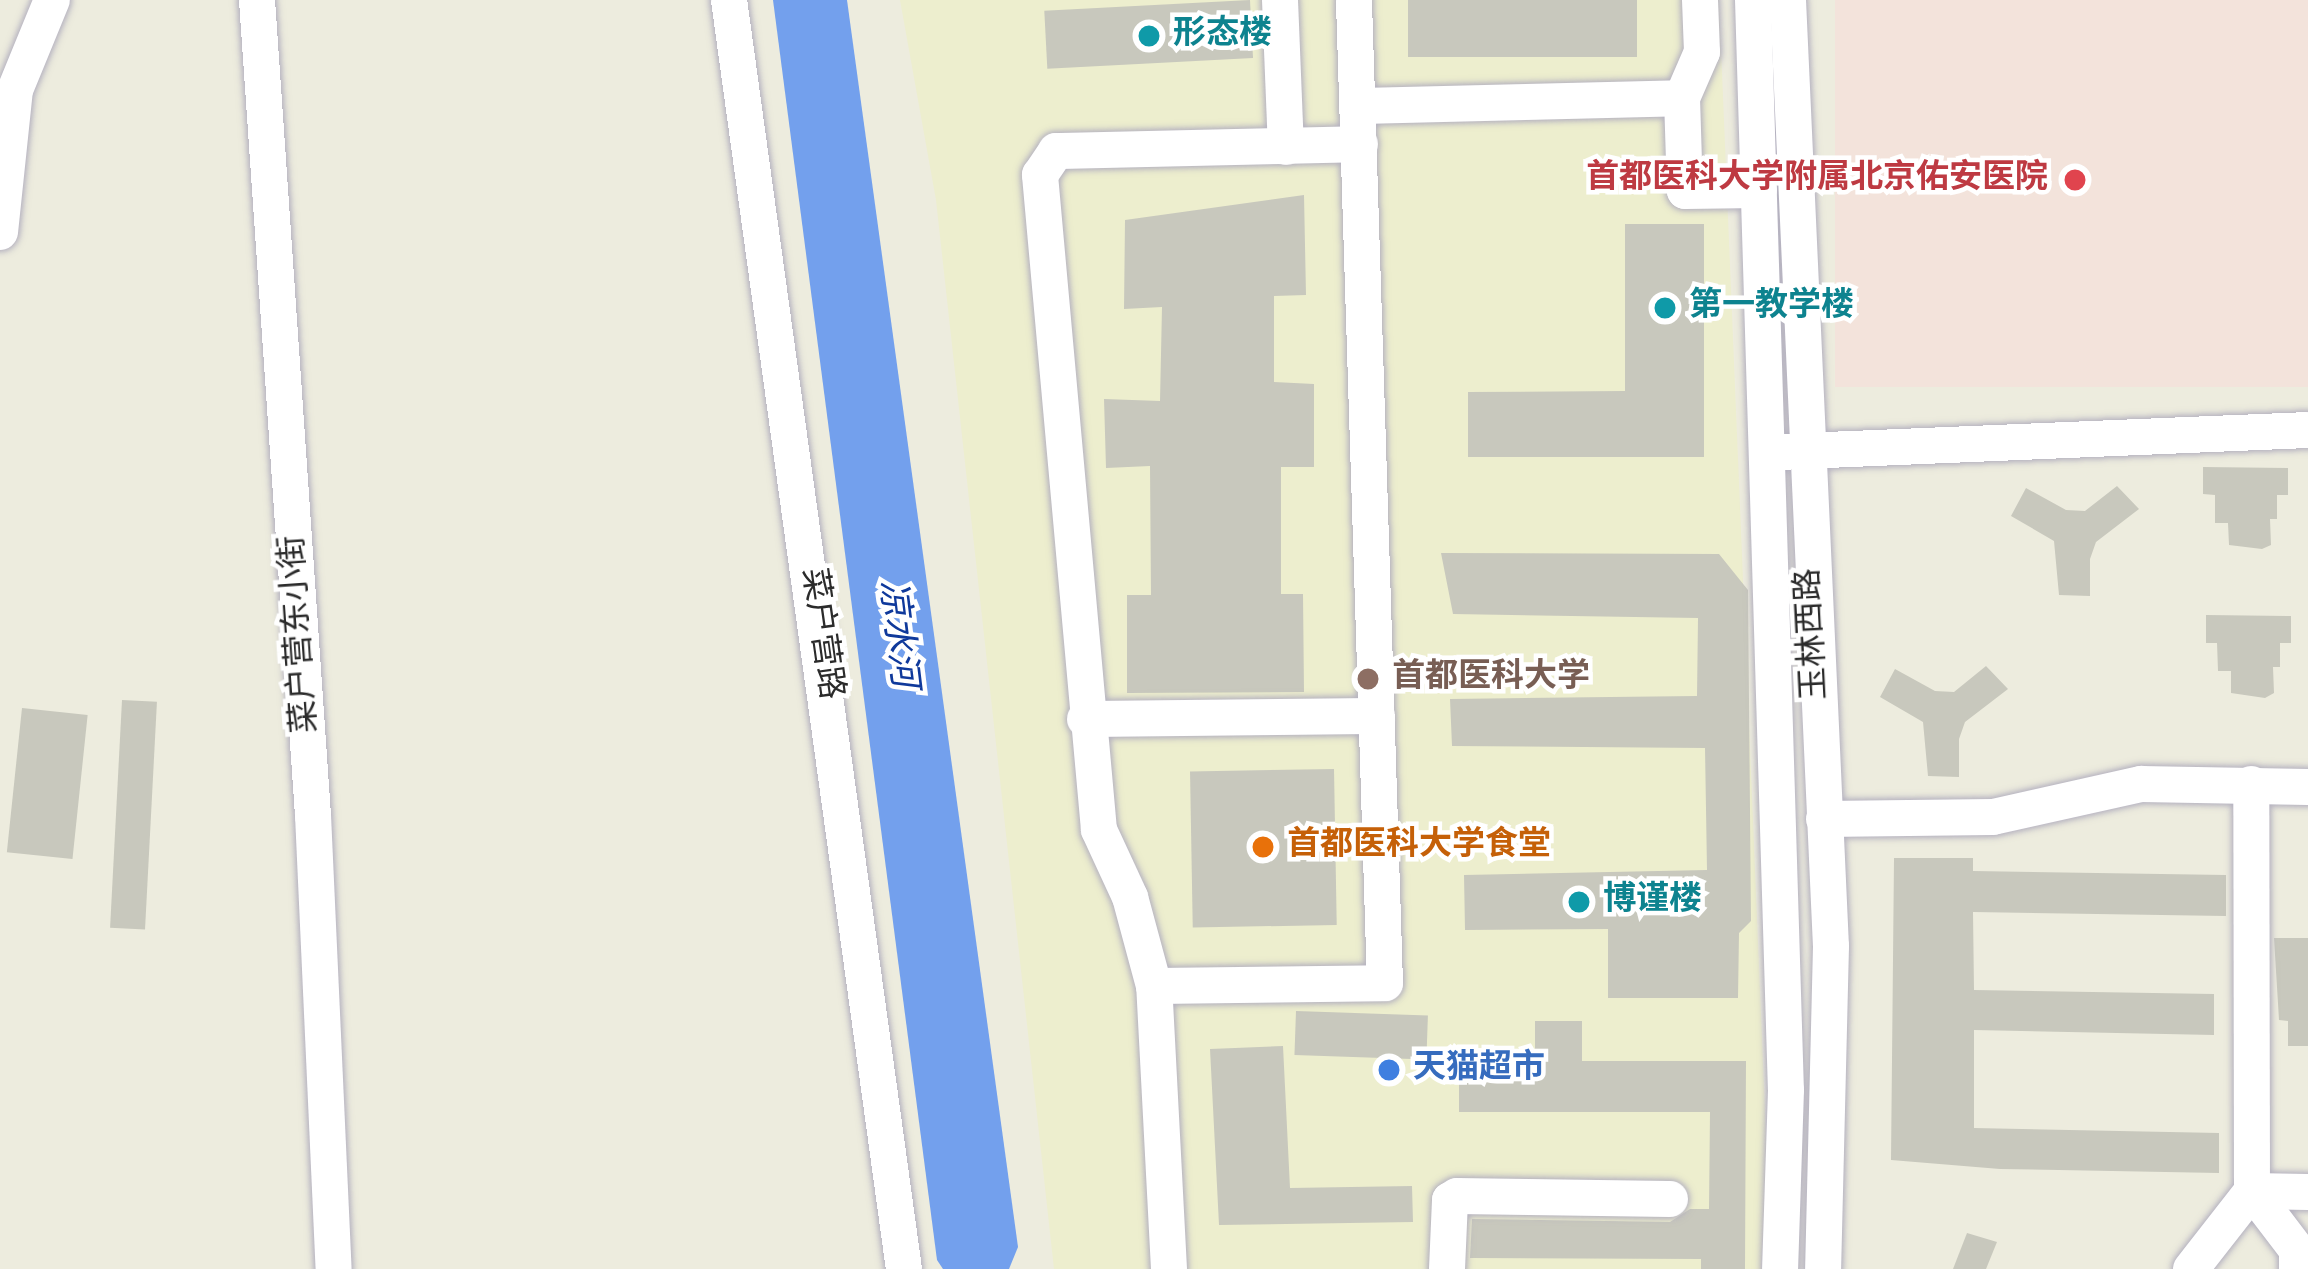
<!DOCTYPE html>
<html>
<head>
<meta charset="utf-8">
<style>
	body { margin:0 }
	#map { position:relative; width:2308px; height:1269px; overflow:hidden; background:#edecde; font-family:Overpass,"Noto Sans SC",sans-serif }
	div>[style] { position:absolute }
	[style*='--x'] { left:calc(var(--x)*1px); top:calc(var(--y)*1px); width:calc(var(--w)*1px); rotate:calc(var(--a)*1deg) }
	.education>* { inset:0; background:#edeece }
	.medical>* { inset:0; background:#f3e3db; transform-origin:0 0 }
	.water>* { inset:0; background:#73a0ed }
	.building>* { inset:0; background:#c8c8bd; transform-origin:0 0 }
	.roads { filter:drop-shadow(0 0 3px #b4b1bf) drop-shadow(0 0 3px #b4b1bf) }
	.minor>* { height:36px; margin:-18px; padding:0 18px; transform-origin:18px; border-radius:18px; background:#fff }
	.dots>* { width:33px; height:33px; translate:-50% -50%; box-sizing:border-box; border:6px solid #fff; border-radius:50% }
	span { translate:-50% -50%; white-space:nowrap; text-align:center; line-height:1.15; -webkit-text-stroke:9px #fff; paint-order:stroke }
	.culture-label { font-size:33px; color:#0d838f; font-weight:700 }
	.left { translate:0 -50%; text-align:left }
	.health-label { font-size:33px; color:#be3a42; font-weight:700 }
	.right { translate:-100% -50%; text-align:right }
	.street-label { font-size:33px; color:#2b2b2b }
	.education-label { font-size:33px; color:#785e54; font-weight:700 }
	.food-label { font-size:33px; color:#c56008; font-weight:700 }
	.shop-label { font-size:33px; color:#366cbe; font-weight:700 }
	.water-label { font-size:36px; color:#0f399b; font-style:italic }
</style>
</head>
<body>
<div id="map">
	<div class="education">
		<i style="clip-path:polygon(900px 0,1719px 0,1767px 1159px,1761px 1269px,1054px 1269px,936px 200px)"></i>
	</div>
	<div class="medical">
		<i style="left:1835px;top:0;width:473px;height:387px"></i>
	</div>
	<div class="water">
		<i style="clip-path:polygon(773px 0,847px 0,1018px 1247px,1009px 1269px,943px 1269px,937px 1260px)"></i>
	</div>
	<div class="building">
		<i style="left:1250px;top:0;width:58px;height:206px;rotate:87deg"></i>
		<i style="left:1408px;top:0;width:229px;height:57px"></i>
		<i style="clip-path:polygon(1304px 195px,1306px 295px,1274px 296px,1274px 382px,1314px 384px,1314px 467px,1281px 467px,1281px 594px,1303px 594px,1304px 692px,1127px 693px,1127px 595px,1151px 595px,1150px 466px,1106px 468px,1104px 399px,1160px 401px,1162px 307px,1124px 309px,1125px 220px)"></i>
		<i style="clip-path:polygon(1625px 224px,1704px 224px,1704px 457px,1468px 457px,1468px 392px,1625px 391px)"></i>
		<i style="clip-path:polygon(2203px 467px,2288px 468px,2288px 495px,2277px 495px,2277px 519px,2270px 519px,2271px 545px,2262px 549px,2229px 545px,2228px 523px,2215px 523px,2215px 495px,2203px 494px)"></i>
		<i style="clip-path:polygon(2117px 486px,2139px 509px,2096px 542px,2090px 559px,2090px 596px,2059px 595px,2054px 541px,2011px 516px,2026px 488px,2066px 510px,2085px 511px)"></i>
		<i style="clip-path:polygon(1441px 553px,1719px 554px,1748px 590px,1751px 921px,1739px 933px,1738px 998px,1608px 998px,1608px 929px,1465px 930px,1464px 875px,1707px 870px,1705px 748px,1452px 746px,1450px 699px,1697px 696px,1698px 618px,1453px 614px)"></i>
		<i style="clip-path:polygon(2206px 615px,2291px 616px,2291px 643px,2280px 643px,2280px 667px,2273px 667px,2274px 693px,2265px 698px,2231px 693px,2231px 671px,2218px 671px,2217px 643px,2206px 643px)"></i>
		<i style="clip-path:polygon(1986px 666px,2008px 689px,1965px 722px,1959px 739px,1959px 777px,1928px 776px,1923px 722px,1880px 697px,1895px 669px,1935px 691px,1954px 692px)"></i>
		<i style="left:122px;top:700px;width:35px;height:228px;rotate:3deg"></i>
		<i style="left:22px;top:708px;width:66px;height:145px;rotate:6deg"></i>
		<i style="left:1334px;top:769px;width:156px;height:144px;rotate:89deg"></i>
		<i style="clip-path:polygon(1894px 858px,1973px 858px,1973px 871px,2226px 875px,2226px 916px,1973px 912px,1974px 990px,2214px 994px,2214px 1035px,1974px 1030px,1974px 1128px,2219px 1133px,2219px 1173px,2000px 1169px,1891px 1160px)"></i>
		<i style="clip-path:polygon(2274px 938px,2308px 938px,2308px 1046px,2288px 1046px,2288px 1021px,2279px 1020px)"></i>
		<i style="left:1296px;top:1011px;width:132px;height:44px;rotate:2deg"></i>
		<i style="clip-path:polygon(1535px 1021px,1582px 1021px,1582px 1061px,1746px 1061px,1745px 1269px,1701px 1269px,1701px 1259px,1470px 1258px,1472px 1219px,1670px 1222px,1690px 1209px,1709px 1209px,1710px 1112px,1459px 1112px,1459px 1069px,1535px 1070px)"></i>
		<i style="clip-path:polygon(1283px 1046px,1290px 1188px,1412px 1186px,1413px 1222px,1219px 1225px,1210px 1049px)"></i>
		<i style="clip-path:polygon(1967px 1233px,1997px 1242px,1986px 1269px,1953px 1269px)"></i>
	</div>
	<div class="roads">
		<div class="minor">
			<i style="--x:257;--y:0;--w:817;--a:86.07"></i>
			<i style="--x:313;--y:815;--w:454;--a:87.4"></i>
			<i style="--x:729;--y:0;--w:1281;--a:82.15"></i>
			<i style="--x:1280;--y:0;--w:147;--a:87.7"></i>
			<i style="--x:1700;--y:0;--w:52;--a:87.8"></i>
			<i style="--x:1702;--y:52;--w:50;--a:113.5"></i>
			<i style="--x:1682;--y:98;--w:93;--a:88.2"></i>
			<i style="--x:1685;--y:191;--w:74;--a:-0.8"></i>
			<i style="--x:1753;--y:0;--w:1090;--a:88.27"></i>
			<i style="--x:1786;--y:1090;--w:179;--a:91.9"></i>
			<i style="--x:1788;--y:0;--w:947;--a:87.4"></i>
			<i style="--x:1831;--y:946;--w:323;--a:91.4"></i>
			<i style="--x:1359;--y:106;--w:323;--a:-1.4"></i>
			<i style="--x:0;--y:232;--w:143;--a:-84"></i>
			<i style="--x:15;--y:90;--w:97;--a:-67.7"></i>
			<i style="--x:1779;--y:452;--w:529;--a:-2.38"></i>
			<i style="--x:1085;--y:719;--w:292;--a:-0.6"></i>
			<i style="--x:1824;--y:819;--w:169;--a:-0.7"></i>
			<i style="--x:1993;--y:817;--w:152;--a:-12.6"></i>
			<i style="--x:2141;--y:784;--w:167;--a:1"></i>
			<i style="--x:1154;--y:986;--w:231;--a:-0.7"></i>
			<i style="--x:1385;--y:983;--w:983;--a:-91.81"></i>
			<i style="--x:2252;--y:1191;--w:74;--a:52.7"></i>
			<i style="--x:2297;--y:1250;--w:19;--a:90"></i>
			<i style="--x:2252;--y:1191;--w:56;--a:1"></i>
			<i style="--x:1169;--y:1269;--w:283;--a:-93"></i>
			<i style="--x:1154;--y:986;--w:92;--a:-105.1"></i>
			<i style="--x:1130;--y:897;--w:74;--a:-114.8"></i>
			<i style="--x:1099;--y:830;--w:658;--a:-95.15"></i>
			<i style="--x:1040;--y:175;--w:29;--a:-56"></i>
			<i style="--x:1056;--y:151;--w:304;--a:-1.3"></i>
			<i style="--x:1447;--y:1269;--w:69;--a:-87.5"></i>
			<i style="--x:1450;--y:1200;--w:8;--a:-30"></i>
			<i style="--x:1457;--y:1196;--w:213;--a:0.8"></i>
			<i style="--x:2191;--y:1269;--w:99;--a:-52"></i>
			<i style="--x:2252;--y:1191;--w:407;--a:-90.1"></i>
		</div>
	</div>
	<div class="dots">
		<i style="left:1149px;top:36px;background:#0f9aa8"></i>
		<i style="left:2075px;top:180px;background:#e0444e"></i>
		<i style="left:1665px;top:308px;background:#0f9aa8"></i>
		<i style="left:1368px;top:679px;background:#8d6e63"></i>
		<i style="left:1263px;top:847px;background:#e8710a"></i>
		<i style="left:1579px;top:902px;background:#0f9aa8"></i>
		<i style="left:1389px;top:1070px;background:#3f7fe0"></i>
	</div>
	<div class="culture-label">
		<span class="left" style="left:1173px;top:36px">形态楼</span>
		<span class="left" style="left:1689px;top:308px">第一教学楼</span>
		<span class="left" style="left:1603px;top:902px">博谨楼</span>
	</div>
	<div class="health-label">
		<span class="right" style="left:2048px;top:180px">首都医科大学附属北京佑安医院</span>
	</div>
	<div class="street-label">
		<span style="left:301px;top:634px;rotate:-94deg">菜户营东小街</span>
		<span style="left:820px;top:634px;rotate:82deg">菜户营路</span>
		<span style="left:1814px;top:634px;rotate:-93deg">玉林西路</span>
	</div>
	<div class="education-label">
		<span class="left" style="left:1392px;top:679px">首都医科大学</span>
	</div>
	<div class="food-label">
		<span class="left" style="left:1287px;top:847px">首都医科大学食堂</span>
	</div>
	<div class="shop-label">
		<span class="left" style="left:1413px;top:1070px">天猫超市</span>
	</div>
	<div class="water-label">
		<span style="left:896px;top:634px;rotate:83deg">凉水河</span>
	</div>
</div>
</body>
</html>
